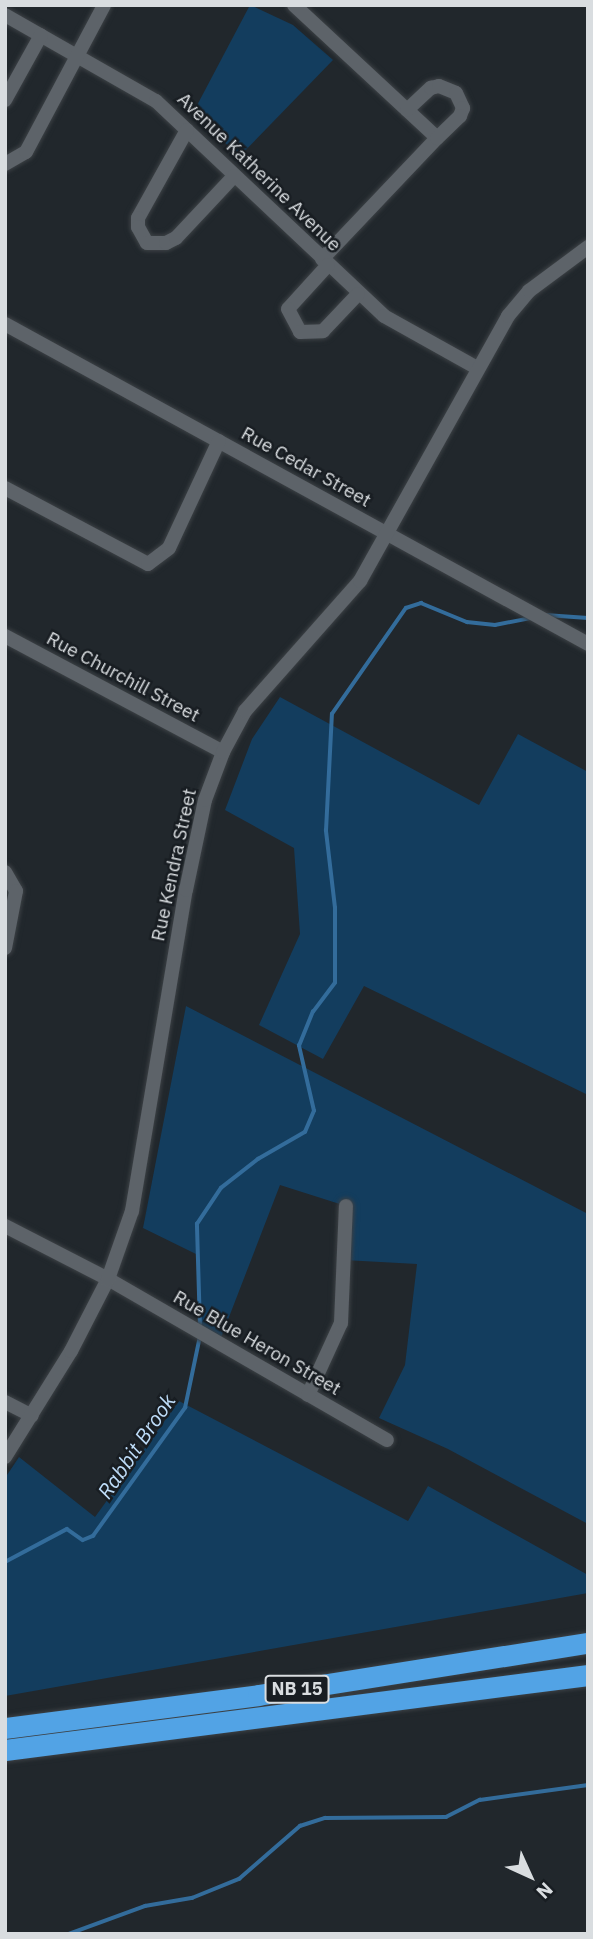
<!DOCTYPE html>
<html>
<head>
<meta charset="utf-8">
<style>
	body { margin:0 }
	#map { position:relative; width:593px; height:1939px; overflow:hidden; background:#21272c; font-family:"IBM Plex Sans",sans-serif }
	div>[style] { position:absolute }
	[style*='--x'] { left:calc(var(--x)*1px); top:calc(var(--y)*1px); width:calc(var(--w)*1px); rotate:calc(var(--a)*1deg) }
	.green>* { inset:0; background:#133d5e }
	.stream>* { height:3.5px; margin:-1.75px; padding:0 1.75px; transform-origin:1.75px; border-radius:1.75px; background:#336c9b }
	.roads { filter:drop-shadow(0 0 2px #3c4145) drop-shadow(0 0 2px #3c4145) }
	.minor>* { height:14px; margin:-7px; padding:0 7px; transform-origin:7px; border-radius:7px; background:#5d6369 }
	.motorway>* { height:21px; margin:-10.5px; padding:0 10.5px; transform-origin:10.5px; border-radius:10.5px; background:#52a3e5 }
	span { translate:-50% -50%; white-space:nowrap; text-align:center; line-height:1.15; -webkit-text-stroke:5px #181d22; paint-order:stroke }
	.shield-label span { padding:2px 5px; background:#181d22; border:2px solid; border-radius:5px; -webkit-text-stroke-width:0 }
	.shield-label { font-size:18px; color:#d9dde0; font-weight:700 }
	.street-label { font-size:19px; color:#d9dde0 }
	.water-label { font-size:21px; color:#bedcf8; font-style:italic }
	.frame { position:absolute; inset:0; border:7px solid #d9dde0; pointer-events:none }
	.north { position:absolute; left:495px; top:1841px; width:70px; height:70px; -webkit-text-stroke:5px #181d22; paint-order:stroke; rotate:135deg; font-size:19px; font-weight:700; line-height:28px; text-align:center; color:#d9dde0 }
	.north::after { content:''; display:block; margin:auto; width:24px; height:32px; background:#d9dde0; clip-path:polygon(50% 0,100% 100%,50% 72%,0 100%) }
</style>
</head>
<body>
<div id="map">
	<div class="green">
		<i style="clip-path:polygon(250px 5px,293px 25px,333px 60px,239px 157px,194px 111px)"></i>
		<i style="clip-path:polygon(280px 697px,479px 805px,518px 734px,588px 772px,588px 1095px,364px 986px,323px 1059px,259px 1025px,300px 934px,294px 848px,225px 810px,252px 739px)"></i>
		<i style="clip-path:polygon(186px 1006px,588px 1214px,588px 1524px,448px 1449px,379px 1418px,405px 1365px,417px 1264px,344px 1260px,346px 1206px,280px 1185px,219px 1343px,200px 1332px,198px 1255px,143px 1228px)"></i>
		<i style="clip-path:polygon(179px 1401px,408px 1521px,428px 1486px,588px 1575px,588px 1593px,5px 1696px,5px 1478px,19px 1457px,95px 1517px)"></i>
	</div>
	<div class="stream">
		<i style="--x:545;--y:615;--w:43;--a:4"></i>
		<i style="--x:200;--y:1328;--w:104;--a:-91.7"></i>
		<i style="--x:197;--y:1224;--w:43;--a:-56.3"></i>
		<i style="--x:221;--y:1188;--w:47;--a:-38.1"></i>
		<i style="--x:258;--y:1159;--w:54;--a:-29.9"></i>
		<i style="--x:305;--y:1132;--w:23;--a:-67"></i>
		<i style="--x:314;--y:1111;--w:67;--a:-103"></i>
		<i style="--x:299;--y:1046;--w:37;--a:-68"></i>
		<i style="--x:313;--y:1012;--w:36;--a:-53"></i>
		<i style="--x:335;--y:983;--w:75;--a:-90"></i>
		<i style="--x:335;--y:908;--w:78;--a:-96.7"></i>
		<i style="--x:326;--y:831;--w:117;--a:-87.1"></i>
		<i style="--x:332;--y:714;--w:129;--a:-55.1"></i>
		<i style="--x:406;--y:608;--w:16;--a:-18"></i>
		<i style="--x:421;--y:603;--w:50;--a:22.4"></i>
		<i style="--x:467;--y:622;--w:28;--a:6"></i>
		<i style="--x:495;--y:625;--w:37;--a:-11"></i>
		<i style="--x:5;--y:1562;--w:70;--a:-28"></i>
		<i style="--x:67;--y:1529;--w:19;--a:35"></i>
		<i style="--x:83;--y:1540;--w:11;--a:-22"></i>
		<i style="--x:93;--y:1536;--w:158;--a:-54.3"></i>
		<i style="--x:185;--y:1408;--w:74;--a:-78.2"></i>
		<i style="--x:69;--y:1934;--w:81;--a:-20.2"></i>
		<i style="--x:145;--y:1906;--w:48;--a:-9.7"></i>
		<i style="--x:192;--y:1898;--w:51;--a:-22"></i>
		<i style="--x:239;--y:1879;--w:81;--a:-41"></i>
		<i style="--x:300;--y:1826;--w:26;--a:-18"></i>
		<i style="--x:325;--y:1818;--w:121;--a:-0.5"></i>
		<i style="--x:446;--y:1817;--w:38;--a:-27"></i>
		<i style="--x:480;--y:1800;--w:109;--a:-7.9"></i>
	</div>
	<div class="roads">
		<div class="minor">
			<i style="--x:294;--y:5;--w:195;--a:42.9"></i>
			<i style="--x:437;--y:138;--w:167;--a:133.5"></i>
			<i style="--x:5;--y:15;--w:174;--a:29.7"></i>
			<i style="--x:156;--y:101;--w:313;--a:43.3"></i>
			<i style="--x:384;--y:316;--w:107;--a:29.2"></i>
			<i style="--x:5;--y:100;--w:74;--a:-61"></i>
			<i style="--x:407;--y:110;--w:33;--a:-43"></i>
			<i style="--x:431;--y:88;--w:8;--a:-14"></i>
			<i style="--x:439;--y:86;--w:18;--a:22"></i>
			<i style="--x:456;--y:93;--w:17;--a:65"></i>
			<i style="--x:463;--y:108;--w:9;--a:111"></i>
			<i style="--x:460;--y:116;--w:32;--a:136"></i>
			<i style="--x:187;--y:130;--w:101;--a:119.1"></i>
			<i style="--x:138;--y:218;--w:9;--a:90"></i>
			<i style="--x:138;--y:227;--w:18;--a:61"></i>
			<i style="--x:147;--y:243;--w:19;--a:0"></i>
			<i style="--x:166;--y:243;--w:11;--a:-27"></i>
			<i style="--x:176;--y:238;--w:85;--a:-46.9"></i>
			<i style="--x:5;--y:164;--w:24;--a:-30"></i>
			<i style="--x:26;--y:152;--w:166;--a:-62"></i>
			<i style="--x:328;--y:265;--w:59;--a:132.3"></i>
			<i style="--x:288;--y:309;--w:26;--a:62"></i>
			<i style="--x:300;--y:332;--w:23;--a:-2"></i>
			<i style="--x:323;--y:331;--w:51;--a:-46.6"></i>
			<i style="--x:5;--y:324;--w:665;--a:28.76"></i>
			<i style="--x:5;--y:488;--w:162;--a:28"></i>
			<i style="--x:148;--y:564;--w:26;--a:-37"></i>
			<i style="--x:169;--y:548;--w:118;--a:-65"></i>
			<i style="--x:5;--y:636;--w:247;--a:28"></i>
			<i style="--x:5;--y:872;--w:22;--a:60"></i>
			<i style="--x:16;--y:891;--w:58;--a:100.9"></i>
			<i style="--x:5;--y:1226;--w:116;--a:27.2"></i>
			<i style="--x:108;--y:1279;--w:322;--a:30"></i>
			<i style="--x:308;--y:1395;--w:79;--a:-65.4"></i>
			<i style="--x:341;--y:1323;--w:117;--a:-87.6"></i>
			<i style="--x:5;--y:1402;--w:30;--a:27"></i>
			<i style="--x:5;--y:1457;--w:125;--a:-58.1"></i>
			<i style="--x:71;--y:1351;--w:81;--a:-62.8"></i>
			<i style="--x:108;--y:1279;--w:72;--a:-70.6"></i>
			<i style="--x:132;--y:1211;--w:326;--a:-80.5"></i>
			<i style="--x:186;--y:890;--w:92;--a:-78.1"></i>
			<i style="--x:205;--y:800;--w:51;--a:-69.4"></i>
			<i style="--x:223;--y:752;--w:47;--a:-61.8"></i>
			<i style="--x:245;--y:711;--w:174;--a:-48.5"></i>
			<i style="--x:360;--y:581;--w:304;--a:-60.8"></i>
			<i style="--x:508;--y:316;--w:33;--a:-50"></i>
			<i style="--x:529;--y:291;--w:74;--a:-36.7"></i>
		</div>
		<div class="motorway">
			<i style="--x:5;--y:1728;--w:255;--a:-7.4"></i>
			<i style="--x:258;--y:1695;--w:334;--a:-9"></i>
			<i style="--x:5;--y:1750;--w:588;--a:-7.33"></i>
		</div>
	</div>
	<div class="shield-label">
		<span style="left:297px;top:1689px">NB 15</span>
	</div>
	<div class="street-label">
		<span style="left:259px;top:172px;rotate:44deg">Avenue Katherine Avenue</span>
		<span style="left:306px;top:467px;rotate:29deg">Rue Cedar Street</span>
		<span style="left:123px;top:677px;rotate:28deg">Rue Churchill Street</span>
		<span style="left:174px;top:865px;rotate:-78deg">Rue Kendra Street</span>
		<span style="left:257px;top:1343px;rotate:30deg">Rue Blue Heron Street</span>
	</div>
	<div class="water-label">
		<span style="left:136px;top:1446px;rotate:-56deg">Rabbit Brook</span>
	</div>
	<div class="frame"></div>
	<div class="north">N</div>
</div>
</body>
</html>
